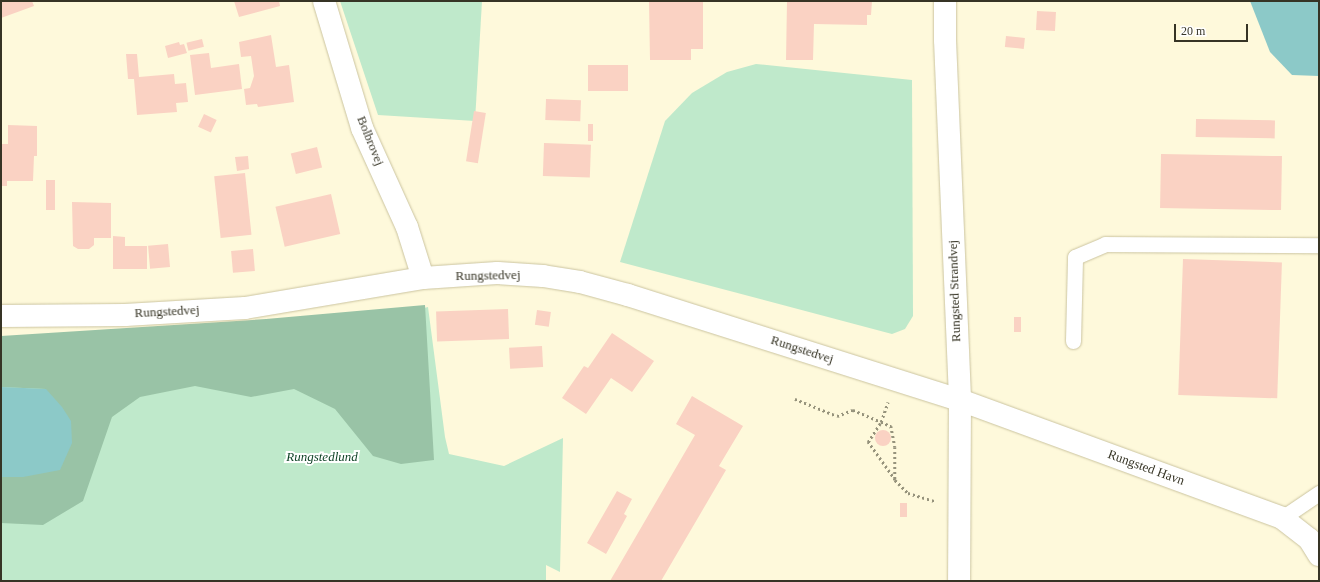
<!DOCTYPE html>
<html>
<head>
<meta charset="utf-8">
<style>
	body { margin:0 }
	#map { position:relative; width:1320px; height:582px; overflow:hidden; background:#fef9db; font-family:Georgia,serif }
	div>[style] { position:absolute }
	[style*='--x'] { left:calc(var(--x)*1px); top:calc(var(--y)*1px); width:calc(var(--w)*1px); rotate:calc(var(--a)*1deg) }
	.green>* { inset:0; background:#bfe9cb }
	.forest>* { inset:0; background:#99c3a6 }
	.water>* { inset:0; background:#8cc9c8 }
	.building>* { inset:0; background:#fad2c3; transform-origin:0 0 }
	.round { border-radius:50% }
	.path>* { height:2.5px; margin-top:-1.25px; transform-origin:0; background:repeating-linear-gradient(90deg,#96937c 0 2px,transparent 0 5px) }
	.roads { filter:drop-shadow(0 0 1px #cbc4a0) drop-shadow(0 0 1px #cbc4a0) }
	.service>* { height:15px; margin:-7.5px; padding:0 7.5px; transform-origin:7.5px; border-radius:7.5px; background:#fff }
	.minor>* { height:22px; margin:-11px; padding:0 11px; transform-origin:11px; border-radius:11px; background:#fff }
	.tertiary>* { height:22px; margin:-11px; padding:0 11px; transform-origin:11px; border-radius:11px; background:#fff }
	.secondary>* { height:22px; margin:-11px; padding:0 11px; transform-origin:11px; border-radius:11px; background:#fff }
	span { translate:-50% -50%; white-space:nowrap; text-align:center; line-height:1.15; -webkit-text-stroke:4px #fff; paint-order:stroke }
	.street-label { font-size:13px; color:#363425 }
	.park-label { font-size:13px; color:#0a3f22; font-style:italic }
	.frame { position:absolute; inset:0; border:2px solid #363425; pointer-events:none }
	.scale { position:absolute; left:1174px; top:24px; width:74px; height:18px; box-sizing:border-box; border:2px solid #363425; border-top:0; padding-left:5px; font-size:12px; line-height:14px; white-space:nowrap; color:#363425; -webkit-text-stroke:3px #fff; paint-order:stroke }
</style>
</head>
<body>
<div id="map">
	<div class="green">
		<i style="clip-path:polygon(340px 1px,482px 1px,475px 121px,378px 115px)"></i>
		<i style="clip-path:polygon(756px 64px,912px 80px,913px 316px,905px 329px,892px 334px,620px 262px,665px 121px,692px 93px,727px 72px)"></i>
		<i style="clip-path:polygon(428px 307px,445px 437px,449px 454px,504px 466px,563px 438px,560px 572px,546px 565px,546px 581px,1px 581px,1px 366px,369px 322px)"></i>
	</div>
	<div class="forest">
		<i style="clip-path:polygon(425px 305px,434px 460px,401px 464px,373px 456px,335px 409px,294px 389px,251px 397px,195px 386px,140px 397px,112px 417px,83px 501px,43px 525px,1px 523px,1px 477px,23px 477px,46px 389px,1px 387px,1px 336px,266px 319px)"></i>
	</div>
	<div class="water">
		<i style="clip-path:polygon(1250px 1px,1319px 1px,1319px 76px,1292px 75px,1270px 52px)"></i>
		<i style="clip-path:polygon(1px 387px,46px 389px,62px 407px,71px 421px,72px 443px,60px 470px,23px 477px,1px 477px)"></i>
	</div>
	<div class="building">
		<i style="clip-path:polygon(1px 1px,32px 1px,34px 6px,1px 18px)"></i>
		<i style="clip-path:polygon(234px 1px,279px 1px,280px 6px,239px 17px)"></i>
		<i style="clip-path:polygon(649px 1px,703px 1px,703px 49px,691px 49px,691px 60px,650px 60px)"></i>
		<i style="clip-path:polygon(787px 1px,872px 1px,871px 15px,867px 15px,867px 25px,814px 24px,813px 60px,786px 60px)"></i>
		<i style="left:1037px;top:11px;width:19px;height:19px;rotate:3deg"></i>
		<i style="clip-path:polygon(271px 35px,276px 67px,289px 65px,294px 102px,258px 107px,257px 104px,246px 105px,244px 89px,250px 88px,254px 76px,251px 56px,241px 57px,239px 42px)"></i>
		<i style="left:1006px;top:36px;width:19px;height:11px;rotate:6deg"></i>
		<i style="left:202px;top:39px;width:8px;height:16px;rotate:76deg"></i>
		<i style="clip-path:polygon(179px 42px,180px 45px,184px 44px,187px 53px,168px 58px,165px 46px)"></i>
		<i style="clip-path:polygon(209px 53px,211px 68px,239px 64px,242px 89px,195px 95px,190px 55px)"></i>
		<i style="clip-path:polygon(126px 54px,137px 54px,139px 77px,174px 74px,175px 84px,186px 83px,188px 102px,176px 103px,177px 112px,137px 115px,134px 79px,128px 79px)"></i>
		<i style="left:628px;top:65px;width:26px;height:40px;rotate:90deg"></i>
		<i style="left:546px;top:99px;width:35px;height:21px;rotate:2deg"></i>
		<i style="left:474px;top:111px;width:12px;height:51px;rotate:9deg"></i>
		<i style="left:204px;top:114px;width:14px;height:14px;rotate:25deg"></i>
		<i style="left:1196px;top:119px;width:79px;height:18px;rotate:1deg"></i>
		<i style="left:588px;top:124px;width:5px;height:17px"></i>
		<i style="clip-path:polygon(8px 125px,37px 126px,37px 156px,34px 156px,33px 181px,7px 181px,7px 186px,1px 186px,1px 144px,8px 144px)"></i>
		<i style="left:544px;top:143px;width:47px;height:33px;rotate:2deg"></i>
		<i style="left:317px;top:147px;width:21px;height:27px;rotate:76deg"></i>
		<i style="left:1161px;top:154px;width:121px;height:54px;rotate:1deg"></i>
		<i style="clip-path:polygon(248px 156px,249px 169px,237px 171px,235px 157px)"></i>
		<i style="left:245px;top:173px;width:62px;height:31px;rotate:84deg"></i>
		<i style="left:46px;top:180px;width:9px;height:30px"></i>
		<i style="left:331px;top:194px;width:41px;height:57px;rotate:77deg"></i>
		<i style="clip-path:polygon(72px 202px,111px 203px,111px 238px,94px 238px,94px 245px,89px 249px,78px 249px,73px 246px)"></i>
		<i style="clip-path:polygon(113px 236px,125px 237px,125px 246px,147px 246px,147px 269px,113px 269px)"></i>
		<i style="left:168px;top:244px;width:23px;height:20px;rotate:85deg"></i>
		<i style="left:253px;top:249px;width:22px;height:22px;rotate:85deg"></i>
		<i style="left:1183px;top:259px;width:99px;height:136px;rotate:2deg"></i>
		<i style="left:508px;top:309px;width:30px;height:72px;rotate:88deg"></i>
		<i style="left:537px;top:310px;width:14px;height:15px;rotate:8deg"></i>
		<i style="left:1014px;top:317px;width:7px;height:15px"></i>
		<i style="clip-path:polygon(612px 333px,654px 361px,632px 392px,611px 378px,586px 414px,562px 398px,584px 366px,588px 368px)"></i>
		<i style="left:542px;top:346px;width:21px;height:33px;rotate:87deg"></i>
		<i style="clip-path:polygon(692px 396px,743px 426px,719px 466px,726px 470px,661px 581px,610px 581px,695px 435px,676px 424px)"></i>
		<i class="round" style="left:875px;top:430px;width:16px;height:16px"></i>
		<i style="clip-path:polygon(617px 491px,632px 499px,624px 514px,627px 516px,606px 554px,587px 543px)"></i>
		<i style="left:900px;top:503px;width:7px;height:14px"></i>
	</div>
	<div class="path">
		<i style="--x:795;--y:399;--w:45;--a:22"></i>
		<i style="--x:837;--y:416;--w:17;--a:-21"></i>
		<i style="--x:853;--y:410;--w:30;--a:23"></i>
		<i style="--x:881;--y:422;--w:21;--a:-71"></i>
		<i style="--x:895;--y:480;--w:47;--a:-125.4"></i>
		<i style="--x:868;--y:442;--w:24;--a:-57"></i>
		<i style="--x:881;--y:422;--w:11;--a:22"></i>
		<i style="--x:891;--y:426;--w:21;--a:79"></i>
		<i style="--x:895;--y:447;--w:33;--a:90"></i>
		<i style="--x:895;--y:480;--w:18;--a:45"></i>
		<i style="--x:908;--y:493;--w:28;--a:17"></i>
	</div>
	<div class="roads">
		<div class="service">
			<i style="--x:1073;--y:341;--w:84;--a:-88.6"></i>
			<i style="--x:1075;--y:257;--w:33;--a:-23"></i>
			<i style="--x:1105;--y:244;--w:214;--a:0.3"></i>
			<i style="--x:1282;--y:518;--w:45;--a:-34"></i>
		</div>
		<div class="minor">
			<i style="--x:960;--y:400;--w:343;--a:20.1"></i>
			<i style="--x:1282;--y:518;--w:34;--a:38"></i>
			<i style="--x:1309;--y:539;--w:19;--a:58"></i>
		</div>
		<div class="tertiary">
			<i style="--x:324;--y:1;--w:133;--a:73.3"></i>
			<i style="--x:362;--y:128;--w:109;--a:65.6"></i>
			<i style="--x:407;--y:227;--w:53;--a:72.6"></i>
		</div>
		<div class="secondary">
			<i style="--x:945;--y:1;--w:39;--a:90"></i>
			<i style="--x:945;--y:40;--w:360;--a:87.6"></i>
			<i style="--x:960;--y:400;--w:181;--a:90.3"></i>
			<i style="--x:1;--y:316;--w:124;--a:-0.5"></i>
			<i style="--x:125;--y:315;--w:120;--a:-3.3"></i>
			<i style="--x:245;--y:308;--w:181;--a:-9.6"></i>
			<i style="--x:423;--y:278;--w:74;--a:-3.9"></i>
			<i style="--x:497;--y:273;--w:46;--a:3.7"></i>
			<i style="--x:543;--y:276;--w:37;--a:9"></i>
			<i style="--x:580;--y:282;--w:50;--a:15.2"></i>
			<i style="--x:628;--y:295;--w:348;--a:17.6"></i>
		</div>
	</div>
	<div class="street-label">
		<span style="left:370px;top:141px;rotate:68deg">Bolbrovej</span>
		<span style="left:488px;top:276px;rotate:-1deg">Rungstedvej</span>
		<span style="left:955px;top:291px;rotate:-92deg">Rungsted Strandvej</span>
		<span style="left:167px;top:312px;rotate:-3deg">Rungstedvej</span>
		<span style="left:802px;top:350px;rotate:18deg">Rungstedvej</span>
		<span style="left:1146px;top:468px;rotate:20deg">Rungsted Havn</span>
	</div>
	<div class="park-label">
		<span style="left:322px;top:457px">Rungstedlund</span>
	</div>
	<div class="frame"></div>
	<div class="scale">20 m</div>
</div>
</body>
</html>
